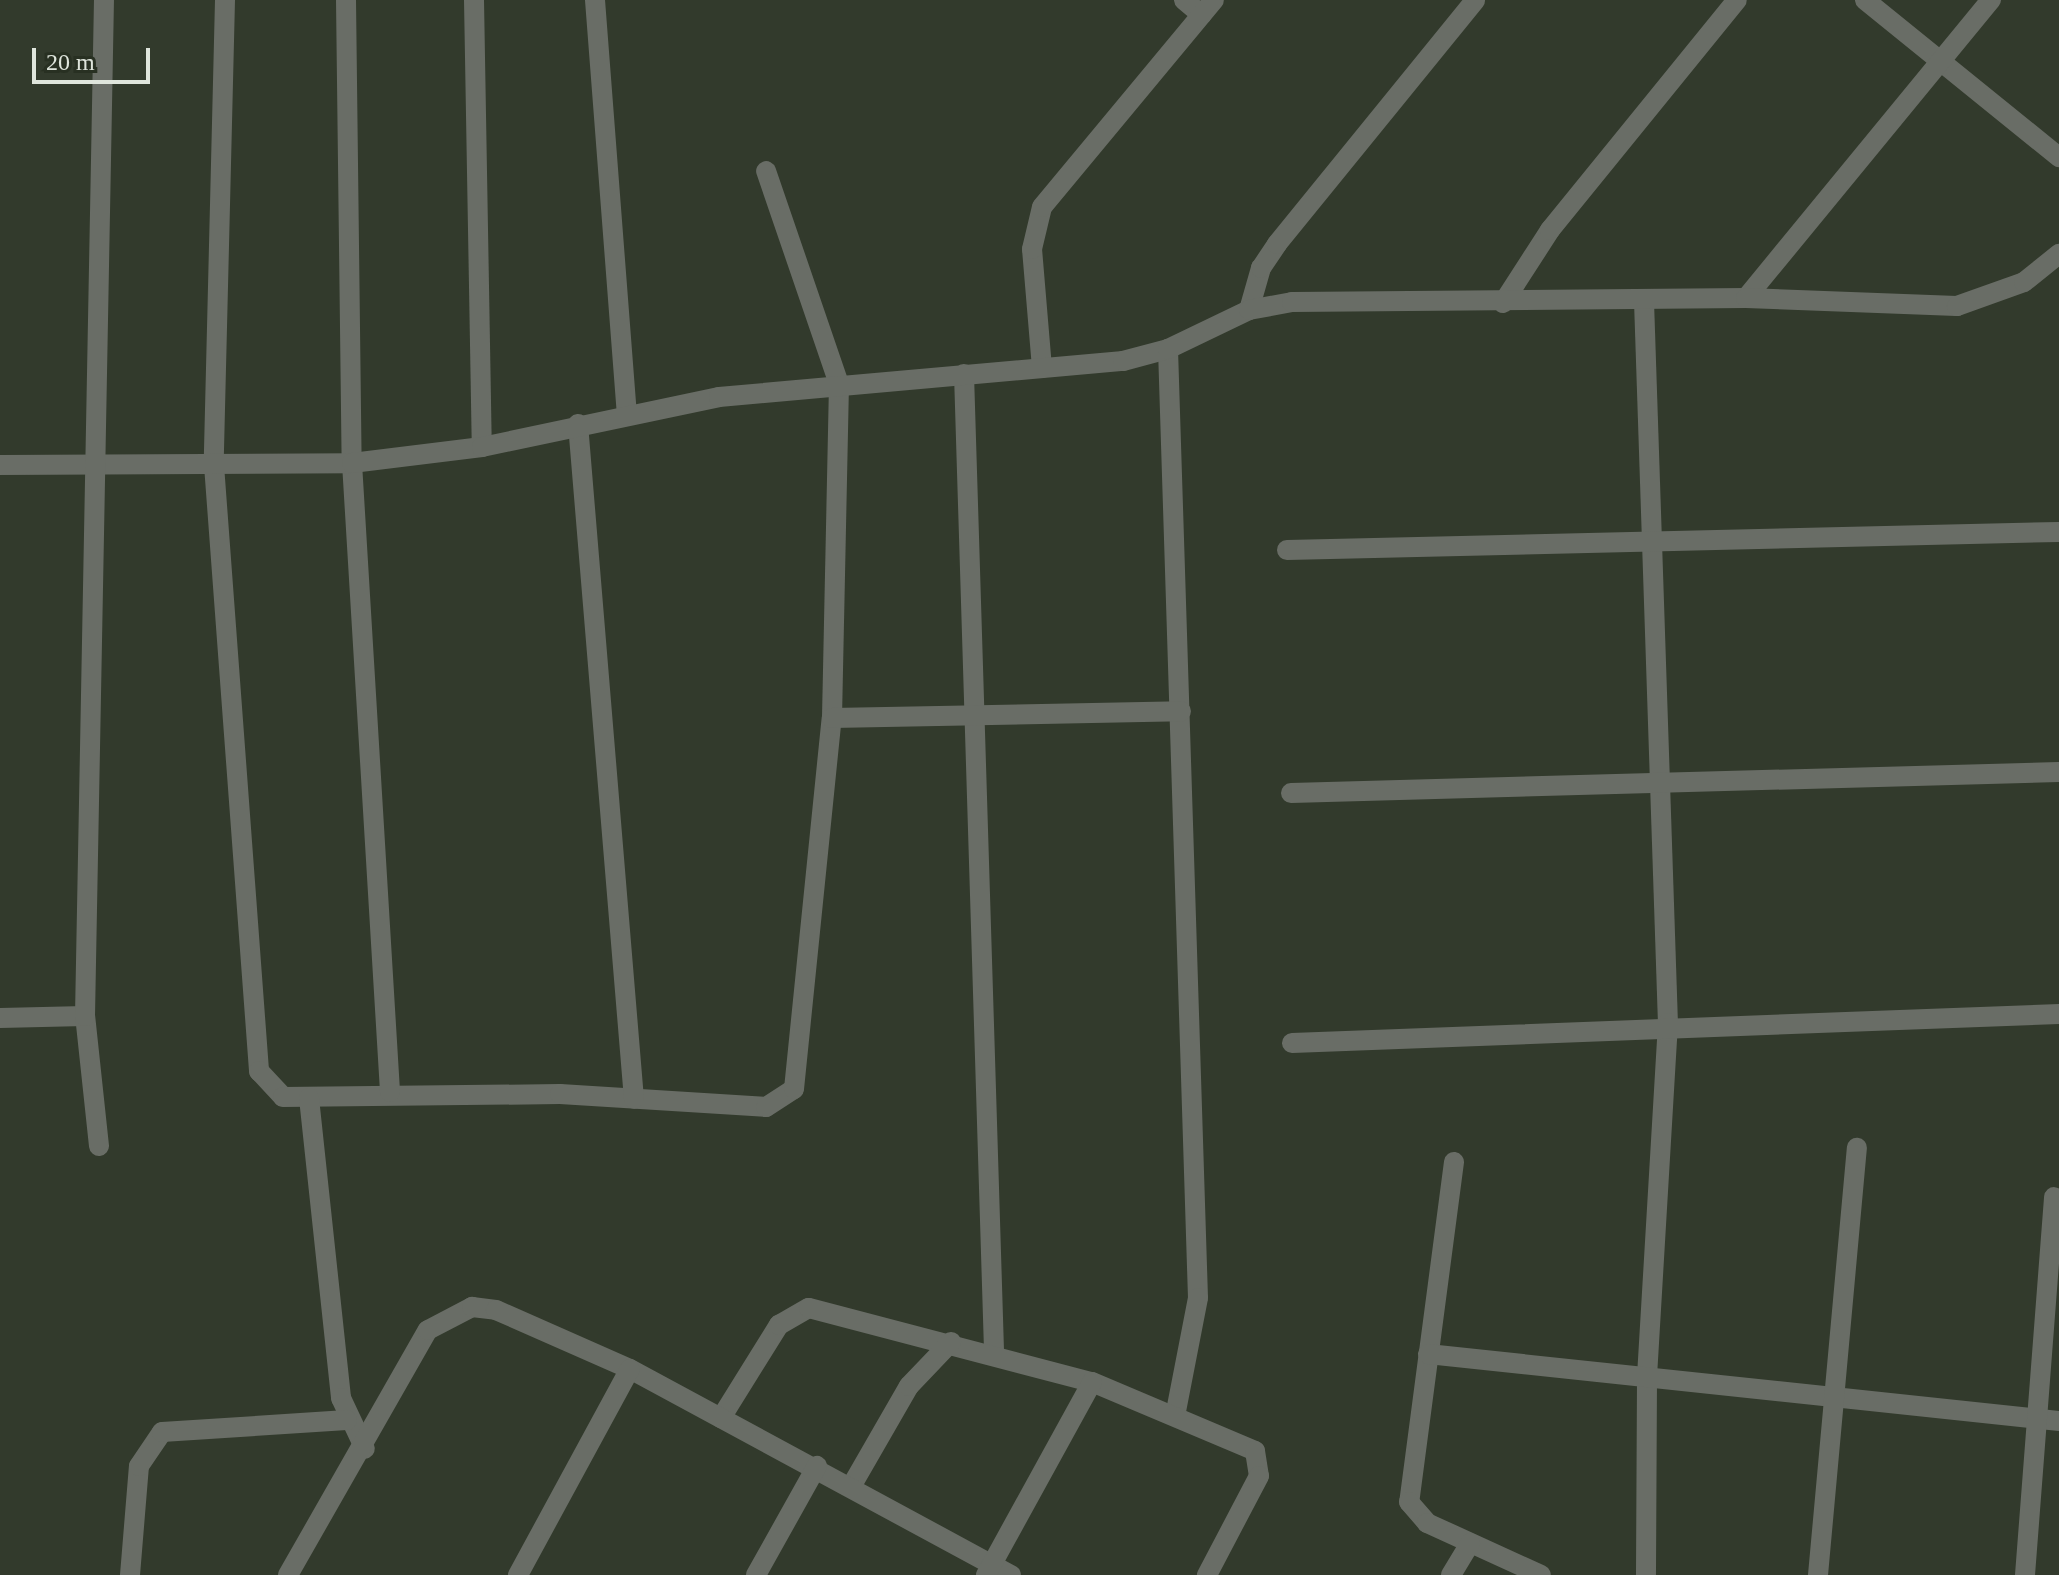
<!DOCTYPE html>
<html>
<head>
<meta charset="utf-8">
<style>
	body { margin:0 }
	#map { position:relative; width:2059px; height:1575px; overflow:hidden; background:#323a2c; font-family:Georgia,serif }
	div>[style] { position:absolute }
	[style*='--x'] { left:calc(var(--x)*1px); top:calc(var(--y)*1px); width:calc(var(--w)*1px); rotate:calc(var(--a)*1deg) }
	.street>* { height:20px; margin:-10px; padding:0 10px; transform-origin:10px; border-radius:10px; background:#696d66 }
	span { translate:-50% -50%; white-space:nowrap; text-align:center; line-height:1.15; -webkit-text-stroke:6px #283022; paint-order:stroke }
	.scale { position:absolute; left:32px; top:48px; width:118px; height:36px; box-sizing:border-box; border:4px solid #dfe5dc; border-top:0; padding-left:10px; font-size:24px; line-height:28px; white-space:nowrap; color:#dfe5dc; -webkit-text-stroke:6px #283022; paint-order:stroke }
</style>
</head>
<body>
<div id="map">
	<div class="street">
		<i style="--x:225;--y:0;--w:465;--a:91.4"></i>
		<i style="--x:214;--y:465;--w:608;--a:85.75"></i>
		<i style="--x:259;--y:1071;--w:35;--a:47"></i>
		<i style="--x:283;--y:1097;--w:277;--a:-0.6"></i>
		<i style="--x:560;--y:1094;--w:206;--a:3.6"></i>
		<i style="--x:766;--y:1107;--w:33;--a:-33"></i>
		<i style="--x:794;--y:1089;--w:373;--a:-84.2"></i>
		<i style="--x:832;--y:718;--w:334;--a:-88.8"></i>
		<i style="--x:839;--y:384;--w:225;--a:-108.9"></i>
		<i style="--x:346;--y:0;--w:463;--a:89.3"></i>
		<i style="--x:352;--y:463;--w:630;--a:86.54"></i>
		<i style="--x:474;--y:0;--w:447;--a:89"></i>
		<i style="--x:595;--y:0;--w:414;--a:85.6"></i>
		<i style="--x:1184;--y:0;--w:23;--a:40"></i>
		<i style="--x:1865;--y:0;--w:250;--a:39"></i>
		<i style="--x:1746;--y:298;--w:386;--a:-50.6"></i>
		<i style="--x:1644;--y:301;--w:722;--a:88.1"></i>
		<i style="--x:1668;--y:1023;--w:358;--a:93.4"></i>
		<i style="--x:1647;--y:1380;--w:195;--a:90.3"></i>
		<i style="--x:1503;--y:303;--w:87;--a:-57.2"></i>
		<i style="--x:1550;--y:230;--w:296;--a:-50.9"></i>
		<i style="--x:1249;--y:310;--w:44;--a:-74.1"></i>
		<i style="--x:1261;--y:268;--w:29;--a:-56"></i>
		<i style="--x:1277;--y:244;--w:314;--a:-50.9"></i>
		<i style="--x:1168;--y:349;--w:949;--a:88.19"></i>
		<i style="--x:1198;--y:1298;--w:120;--a:101"></i>
		<i style="--x:1042;--y:368;--w:119;--a:-94.8"></i>
		<i style="--x:1032;--y:249;--w:43;--a:-76.6"></i>
		<i style="--x:1042;--y:207;--w:269;--a:-50.3"></i>
		<i style="--x:964;--y:374;--w:979;--a:88.24"></i>
		<i style="--x:578;--y:424;--w:677;--a:85.26"></i>
		<i style="--x:0;--y:465;--w:352;--a:-0.3"></i>
		<i style="--x:352;--y:463;--w:131;--a:-7"></i>
		<i style="--x:482;--y:447;--w:242;--a:-11.9"></i>
		<i style="--x:719;--y:397;--w:406;--a:-5.1"></i>
		<i style="--x:1123;--y:361;--w:47;--a:-14.9"></i>
		<i style="--x:1168;--y:349;--w:90;--a:-25.7"></i>
		<i style="--x:1249;--y:310;--w:44;--a:-10.5"></i>
		<i style="--x:1292;--y:302;--w:454;--a:-0.5"></i>
		<i style="--x:1746;--y:298;--w:211;--a:2.2"></i>
		<i style="--x:1957;--y:306;--w:71;--a:-19.7"></i>
		<i style="--x:2024;--y:282;--w:45;--a:-38.7"></i>
		<i style="--x:1287;--y:550;--w:772;--a:-1.34"></i>
		<i style="--x:832;--y:718;--w:349;--a:-1.1"></i>
		<i style="--x:1291;--y:793;--w:768;--a:-1.57"></i>
		<i style="--x:0;--y:1018;--w:85;--a:-1.3"></i>
		<i style="--x:1292;--y:1043;--w:768;--a:-2.17"></i>
		<i style="--x:309;--y:1098;--w:302;--a:83.9"></i>
		<i style="--x:341;--y:1398;--w:56;--a:64.8"></i>
		<i style="--x:99;--y:1146;--w:131;--a:-96.1"></i>
		<i style="--x:85;--y:1016;--w:1016;--a:-88.93"></i>
		<i style="--x:1454;--y:1162;--w:343;--a:97.5"></i>
		<i style="--x:1409;--y:1502;--w:28;--a:49"></i>
		<i style="--x:1427;--y:1523;--w:125;--a:24.5"></i>
		<i style="--x:1428;--y:1354;--w:635;--a:6.06"></i>
		<i style="--x:721;--y:1418;--w:110;--a:-58.1"></i>
		<i style="--x:779;--y:1325;--w:34;--a:-30"></i>
		<i style="--x:809;--y:1308;--w:293;--a:14.7"></i>
		<i style="--x:1092;--y:1382;--w:177;--a:22.9"></i>
		<i style="--x:1255;--y:1451;--w:25;--a:81"></i>
		<i style="--x:1259;--y:1476;--w:112;--a:117.7"></i>
		<i style="--x:852;--y:1485;--w:114;--a:-60.1"></i>
		<i style="--x:909;--y:1386;--w:61;--a:-46.3"></i>
		<i style="--x:130;--y:1575;--w:109;--a:-85.3"></i>
		<i style="--x:139;--y:1466;--w:41;--a:-55.9"></i>
		<i style="--x:162;--y:1432;--w:185;--a:-3.7"></i>
		<i style="--x:288;--y:1575;--w:282;--a:-60.3"></i>
		<i style="--x:428;--y:1330;--w:50;--a:-27.6"></i>
		<i style="--x:472;--y:1307;--w:24;--a:7"></i>
		<i style="--x:496;--y:1310;--w:146;--a:23.8"></i>
		<i style="--x:630;--y:1369;--w:433;--a:28.4"></i>
		<i style="--x:518;--y:1575;--w:234;--a:-61.5"></i>
		<i style="--x:756;--y:1575;--w:125;--a:-60.8"></i>
		<i style="--x:986;--y:1575;--w:220;--a:-61.2"></i>
		<i style="--x:1451;--y:1575;--w:37;--a:-59"></i>
		<i style="--x:1818;--y:1575;--w:429;--a:-84.8"></i>
		<i style="--x:2025;--y:1575;--w:379;--a:-85.6"></i>
	</div>
	<div class="scale">20 m</div>
</div>
</body>
</html>
